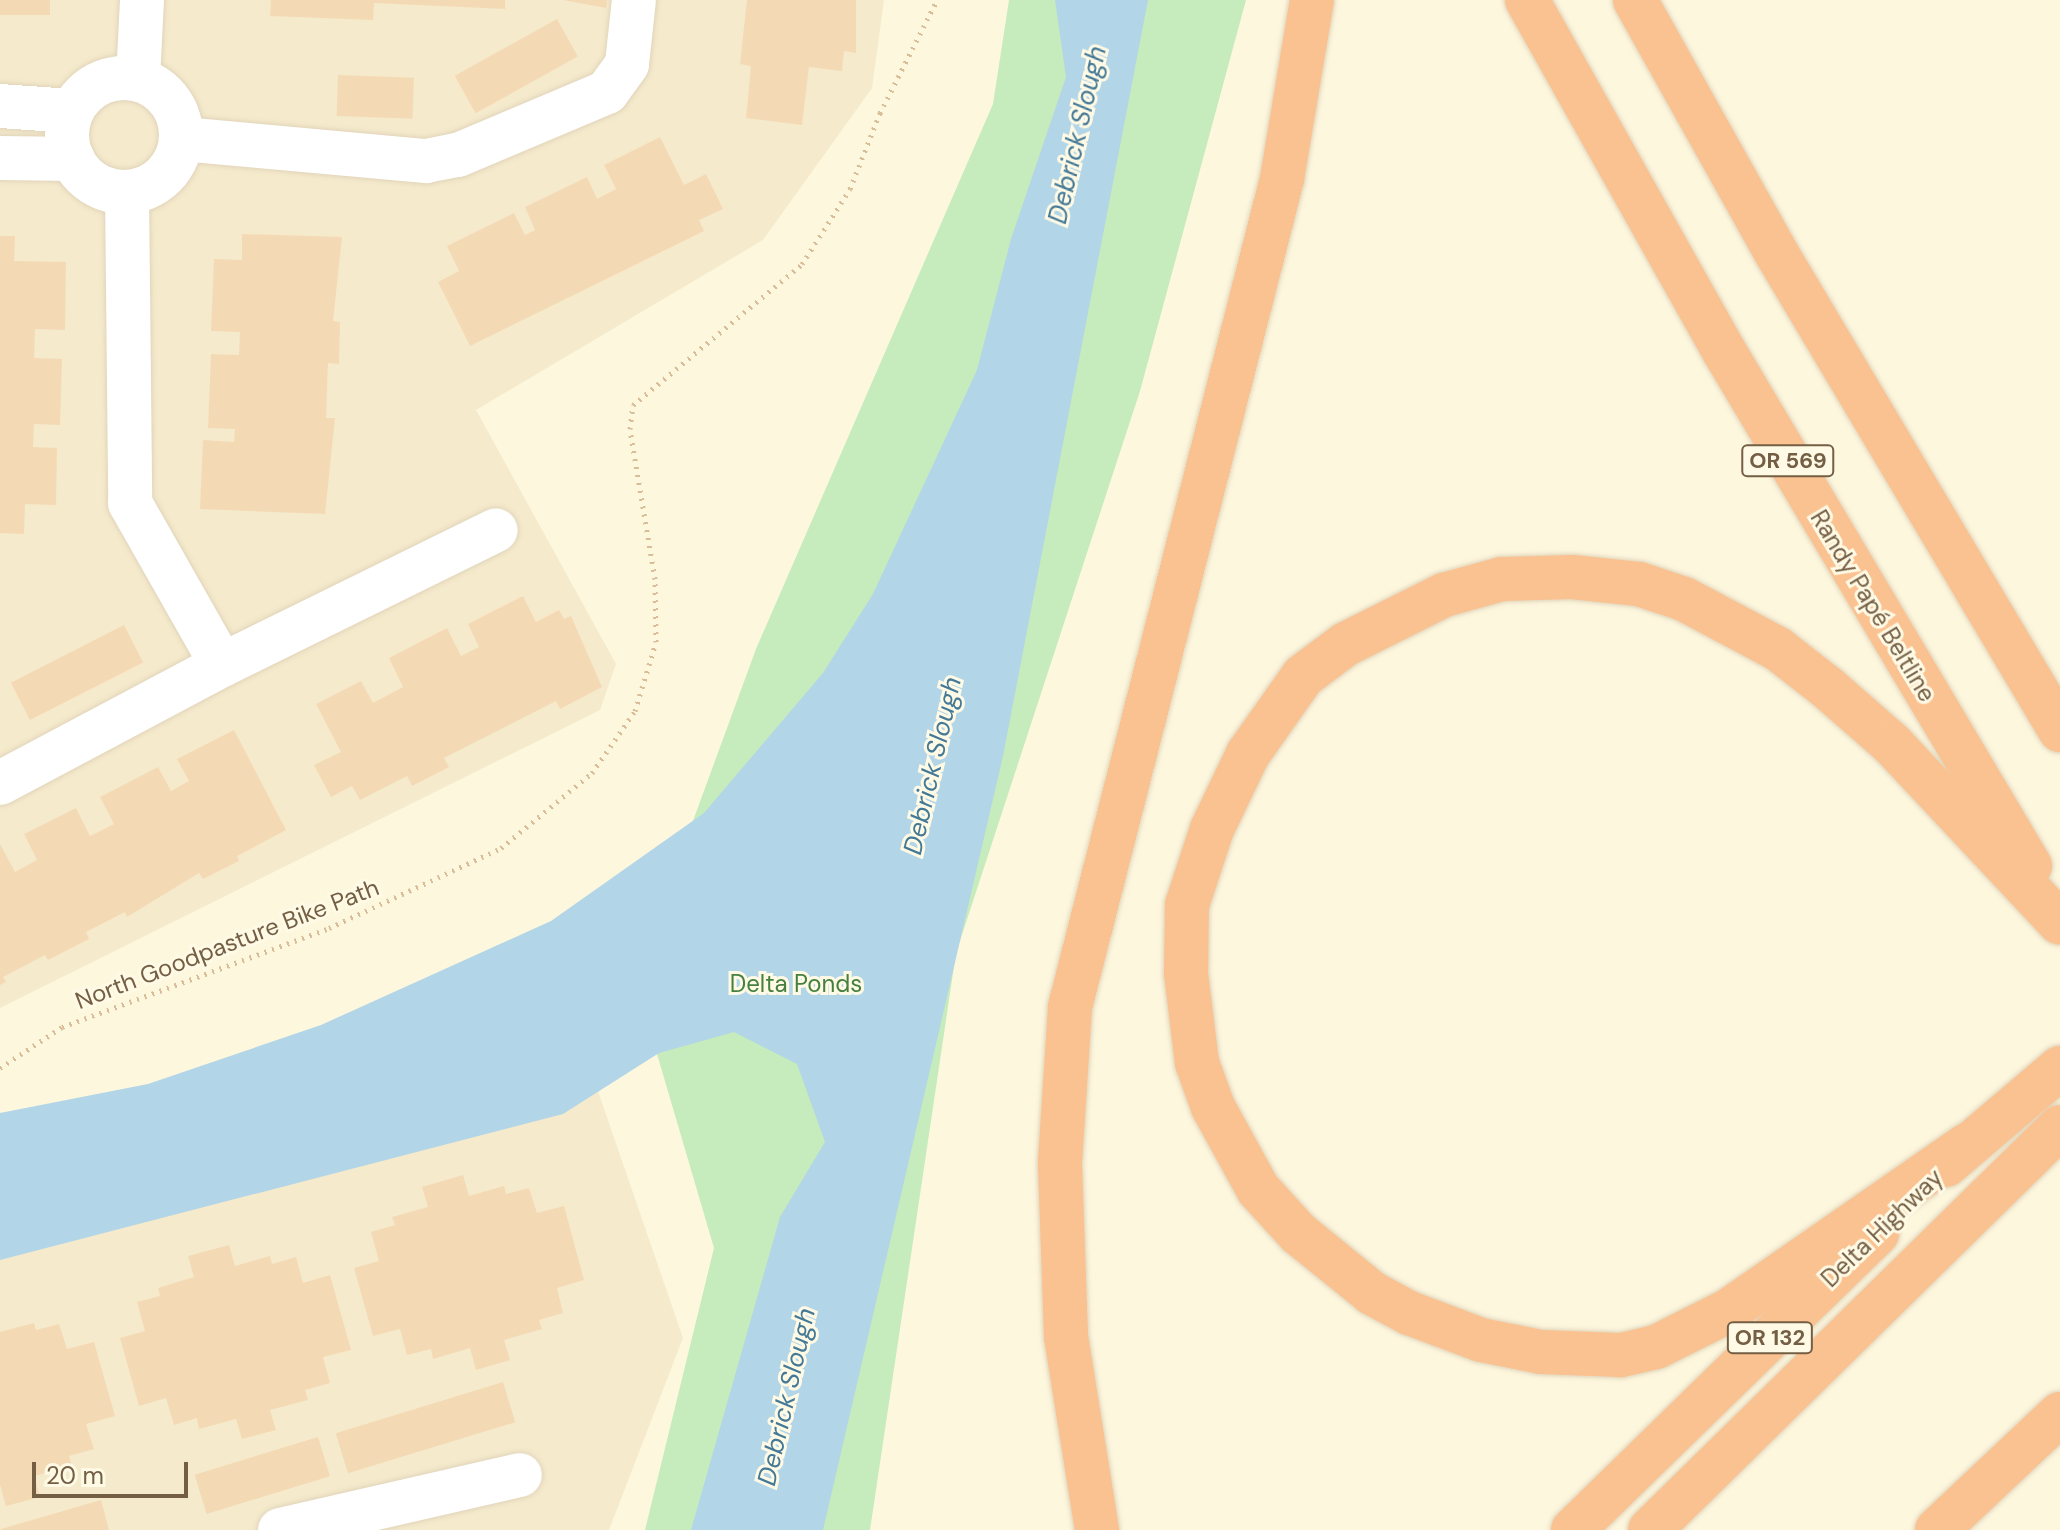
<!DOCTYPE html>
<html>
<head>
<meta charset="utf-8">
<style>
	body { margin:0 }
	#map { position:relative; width:2060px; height:1530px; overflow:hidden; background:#fdf7de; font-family:"DM Sans",sans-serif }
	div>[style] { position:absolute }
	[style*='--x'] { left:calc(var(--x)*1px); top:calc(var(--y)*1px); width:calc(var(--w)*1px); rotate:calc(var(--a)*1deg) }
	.residential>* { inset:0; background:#f5eacc }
	.green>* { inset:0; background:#c6ebbc }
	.water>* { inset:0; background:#b2d5e7 }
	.building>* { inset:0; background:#f4dab4; transform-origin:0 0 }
	.path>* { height:5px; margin-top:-2.5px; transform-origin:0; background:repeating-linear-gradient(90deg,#d8bd98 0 2px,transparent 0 8px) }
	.roads { filter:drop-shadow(0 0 2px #e1d4ba) drop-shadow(0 0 2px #e1d4ba) }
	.minor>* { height:44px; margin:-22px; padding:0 22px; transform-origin:22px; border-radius:22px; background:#fff }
	.minor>.ring { margin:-22px; padding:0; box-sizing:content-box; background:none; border:44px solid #fff; border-radius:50% }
	.highway>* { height:44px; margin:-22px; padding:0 22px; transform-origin:22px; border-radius:22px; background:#fbc291 }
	span { translate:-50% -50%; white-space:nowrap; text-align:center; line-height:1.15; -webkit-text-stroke:6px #fffae5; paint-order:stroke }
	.shield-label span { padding:2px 6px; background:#fffae5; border:2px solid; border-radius:6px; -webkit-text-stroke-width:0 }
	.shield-label { font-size:22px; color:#745f45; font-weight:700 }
	.street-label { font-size:24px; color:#745f45 }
	.park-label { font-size:24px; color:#458040 }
	.water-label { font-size:26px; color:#437997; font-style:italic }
	.scale { position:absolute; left:32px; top:1462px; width:156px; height:36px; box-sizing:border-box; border:4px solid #745f45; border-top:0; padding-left:10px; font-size:24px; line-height:28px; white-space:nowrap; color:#745f45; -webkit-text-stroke:6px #fffae5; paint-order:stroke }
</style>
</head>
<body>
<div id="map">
	<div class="residential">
		<i style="clip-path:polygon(0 0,884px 0,872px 88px,763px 240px,476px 410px,616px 664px,600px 710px,0 1008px)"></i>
		<i style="clip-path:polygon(589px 1065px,683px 1338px,609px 1530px,0 1530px,0 1224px)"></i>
	</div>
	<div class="green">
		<i style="clip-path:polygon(1009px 0,1246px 0,1140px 391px,956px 953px,870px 1530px,645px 1530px,714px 1248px,635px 979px,756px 649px,993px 104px)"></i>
	</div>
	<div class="water">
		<i style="clip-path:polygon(1055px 0,1148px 0,1003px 756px,823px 1530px,691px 1530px,780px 1217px,825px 1142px,797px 1064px,734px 1032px,659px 1053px,563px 1114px,0 1260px,0 1113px,148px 1084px,321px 1025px,551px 921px,704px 813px,823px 673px,873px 594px,977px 370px,1011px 239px,1066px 77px)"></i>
	</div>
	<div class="building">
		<i style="left:0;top:0;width:50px;height:15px"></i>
		<i style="clip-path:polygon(271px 0,505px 0,505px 9px,374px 3px,373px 20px,270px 16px)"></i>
		<i style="clip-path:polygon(563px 0,607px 0,606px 8px)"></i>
		<i style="clip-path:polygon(747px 0,856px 0,856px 53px,844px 51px,842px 71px,809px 67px,802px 125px,746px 118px,751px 66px,740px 64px)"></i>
		<i style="left:557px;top:19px;width:43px;height:117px;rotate:61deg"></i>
		<i style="left:338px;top:75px;width:76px;height:41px;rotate:2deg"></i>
		<i style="clip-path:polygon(660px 137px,684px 185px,706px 174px,723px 209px,699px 220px,704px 231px,470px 346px,438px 282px,459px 271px,447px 246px,514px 213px,525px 235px,535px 230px,525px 207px,587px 177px,597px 199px,616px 189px,604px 165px)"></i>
		<i style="clip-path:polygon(242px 234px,342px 237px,333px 321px,340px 322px,339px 364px,328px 363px,326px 418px,335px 418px,325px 514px,200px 509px,203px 440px,234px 442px,235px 429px,208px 428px,211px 354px,239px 355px,240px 332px,211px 331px,214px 259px,242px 260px)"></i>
		<i style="clip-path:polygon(0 236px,15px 236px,14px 261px,66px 262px,65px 330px,35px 329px,34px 358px,62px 359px,60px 425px,34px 424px,33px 447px,57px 448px,56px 505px,25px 504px,24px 534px,0 533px)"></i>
		<i style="clip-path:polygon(523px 596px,536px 622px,559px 610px,564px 619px,571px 616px,602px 687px,560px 709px,556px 701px,444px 758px,449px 767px,412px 786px,407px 776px,360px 800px,352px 786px,331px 797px,314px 765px,341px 752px,316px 704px,361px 681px,373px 703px,403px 687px,389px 658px,447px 628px,461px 656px,479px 647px,468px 624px)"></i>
		<i style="left:124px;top:625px;width:42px;height:127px;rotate:63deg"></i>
		<i style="clip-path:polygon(234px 730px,286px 830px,237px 856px,239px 861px,203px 879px,199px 873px,127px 917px,125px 912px,86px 932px,89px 939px,48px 960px,45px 955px,3px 977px,6px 982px,0 985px,0 844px,15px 872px,37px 860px,24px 834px,76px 808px,90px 836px,114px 824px,100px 797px,158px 767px,171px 791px,189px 781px,177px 759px)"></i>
		<i style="clip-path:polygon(463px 1175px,469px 1196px,504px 1186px,506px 1194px,529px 1188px,537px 1213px,564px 1206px,584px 1280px,557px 1288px,563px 1313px,539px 1320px,542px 1329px,504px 1340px,510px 1360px,476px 1370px,470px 1348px,433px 1359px,431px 1349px,407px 1355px,400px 1329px,373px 1336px,354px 1268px,379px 1261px,371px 1232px,395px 1225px,392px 1217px,428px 1207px,422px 1187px)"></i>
		<i style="clip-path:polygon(229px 1245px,235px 1266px,270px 1256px,272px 1264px,296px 1257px,303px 1283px,330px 1275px,351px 1350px,323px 1357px,330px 1383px,305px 1390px,308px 1400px,270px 1410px,276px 1430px,242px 1439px,236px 1419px,199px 1429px,197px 1418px,174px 1425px,166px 1398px,139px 1406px,120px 1338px,145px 1331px,137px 1302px,160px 1296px,158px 1288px,194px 1277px,188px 1256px)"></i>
		<i style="clip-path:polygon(34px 1323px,36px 1330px,59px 1324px,67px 1349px,94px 1342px,115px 1416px,86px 1424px,94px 1449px,69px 1456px,72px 1466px,34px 1476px,40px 1497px,6px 1506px,0 1485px,0 1332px)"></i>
		<i style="left:503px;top:1382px;width:42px;height:175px;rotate:73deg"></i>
		<i style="left:318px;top:1437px;width:41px;height:129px;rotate:73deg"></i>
		<i style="clip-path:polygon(101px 1500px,109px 1530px,1px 1530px,1px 1529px)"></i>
	</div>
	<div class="path">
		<i style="--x:0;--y:1068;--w:74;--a:-33.5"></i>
		<i style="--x:62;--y:1027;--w:285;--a:-20.3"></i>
		<i style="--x:329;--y:928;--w:190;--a:-24.9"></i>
		<i style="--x:501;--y:848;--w:118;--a:-39.5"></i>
		<i style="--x:592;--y:773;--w:75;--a:-55.3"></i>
		<i style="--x:635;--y:711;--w:72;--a:-73.1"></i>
		<i style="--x:656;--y:642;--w:63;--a:-90.9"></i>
		<i style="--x:655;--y:579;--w:152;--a:-99.5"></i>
		<i style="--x:630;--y:429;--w:24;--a:-83"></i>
		<i style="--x:633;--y:405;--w:220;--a:-39.8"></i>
		<i style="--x:802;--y:264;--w:89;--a:-57.4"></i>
		<i style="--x:850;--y:189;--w:82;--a:-68.5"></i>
		<i style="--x:880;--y:113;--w:127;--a:-63.2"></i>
	</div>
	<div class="roads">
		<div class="minor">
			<i class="ring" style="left:67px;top:78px;width:70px;height:70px"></i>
			<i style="--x:138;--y:79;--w:79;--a:-87.1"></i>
			<i style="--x:0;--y:106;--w:71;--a:4"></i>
			<i style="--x:182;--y:139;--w:245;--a:5.2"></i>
			<i style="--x:426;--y:161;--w:33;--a:-11"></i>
			<i style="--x:458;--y:155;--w:162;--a:-22.9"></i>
			<i style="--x:607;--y:92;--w:34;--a:-54"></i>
			<i style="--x:627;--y:64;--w:64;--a:-83.8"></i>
			<i style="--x:0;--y:158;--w:73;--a:0.8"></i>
			<i style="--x:127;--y:192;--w:311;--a:89.4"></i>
			<i style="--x:130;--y:503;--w:186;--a:60.4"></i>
			<i style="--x:0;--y:783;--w:251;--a:-28"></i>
			<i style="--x:222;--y:665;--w:305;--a:-26.2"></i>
			<i style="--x:280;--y:1530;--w:246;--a:-12.9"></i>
		</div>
		<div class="highway">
			<i style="--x:1527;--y:0;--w:403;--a:60.7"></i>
			<i style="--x:1724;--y:351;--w:599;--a:59.28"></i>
			<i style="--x:1635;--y:0;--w:285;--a:60.8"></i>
			<i style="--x:1774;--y:249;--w:560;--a:59.26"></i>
			<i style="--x:1967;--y:1145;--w:291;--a:145.2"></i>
			<i style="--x:1728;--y:1311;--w:80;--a:153.4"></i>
			<i style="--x:1656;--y:1347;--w:37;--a:167"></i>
			<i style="--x:1620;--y:1355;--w:79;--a:-177.8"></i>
			<i style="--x:1541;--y:1352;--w:61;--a:-168.7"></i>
			<i style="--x:1481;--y:1340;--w:77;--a:-159.4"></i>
			<i style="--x:1409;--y:1313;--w:42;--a:-151.6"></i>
			<i style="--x:1372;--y:1293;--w:95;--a:-141"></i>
			<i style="--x:1298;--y:1233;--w:59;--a:-132.3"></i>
			<i style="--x:1258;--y:1189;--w:94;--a:-118.8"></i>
			<i style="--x:1213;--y:1107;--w:47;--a:-110"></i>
			<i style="--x:1197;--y:1063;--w:91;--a:-97"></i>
			<i style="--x:1186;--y:973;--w:68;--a:-89.2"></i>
			<i style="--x:1187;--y:905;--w:80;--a:-71.8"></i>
			<i style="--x:1212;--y:829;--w:83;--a:-64.4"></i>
			<i style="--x:1248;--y:754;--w:95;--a:-54.8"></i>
			<i style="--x:1303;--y:676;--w:54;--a:-36.7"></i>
			<i style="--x:1346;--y:644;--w:110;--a:-26.6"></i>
			<i style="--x:1444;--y:595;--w:60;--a:-15.4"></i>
			<i style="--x:1502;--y:579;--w:70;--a:-1.6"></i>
			<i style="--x:1572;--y:577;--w:67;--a:6"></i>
			<i style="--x:1639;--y:584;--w:47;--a:18.4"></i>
			<i style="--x:1684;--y:599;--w:106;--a:28"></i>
			<i style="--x:1778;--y:649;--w:63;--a:38"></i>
			<i style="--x:1828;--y:688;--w:85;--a:41.2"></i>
			<i style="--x:1892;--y:744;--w:245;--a:46.8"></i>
			<i style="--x:1946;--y:1165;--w:150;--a:-40.4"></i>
			<i style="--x:1097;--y:1530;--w:196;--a:-99.1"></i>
			<i style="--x:1066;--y:1336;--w:174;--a:-92"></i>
			<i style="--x:1060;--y:1162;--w:155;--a:-86.3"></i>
			<i style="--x:1070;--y:1007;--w:855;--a:-75.64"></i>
			<i style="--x:1282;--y:179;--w:181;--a:-80.5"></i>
			<i style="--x:1573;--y:1530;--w:425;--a:-44.3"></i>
			<i style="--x:1650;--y:1530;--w:575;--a:-44.51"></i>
			<i style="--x:1937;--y:1530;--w:169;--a:-43.3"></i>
		</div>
	</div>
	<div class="shield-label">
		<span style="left:1788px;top:461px">OR 569</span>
		<span style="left:1770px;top:1338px">OR 132</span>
	</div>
	<div class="street-label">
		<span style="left:1873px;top:606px;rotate:59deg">Randy Papé Beltline</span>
		<span style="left:227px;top:944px;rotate:-21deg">North Goodpasture Bike Path</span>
		<span style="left:1882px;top:1228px;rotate:-44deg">Delta Highway</span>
	</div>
	<div class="park-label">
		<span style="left:796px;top:984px">Delta Ponds</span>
	</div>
	<div class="water-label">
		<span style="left:1078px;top:135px;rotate:-77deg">Debrick Slough</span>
		<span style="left:933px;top:766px;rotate:-77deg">Debrick Slough</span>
		<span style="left:787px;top:1397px;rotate:-77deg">Debrick Slough</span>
	</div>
	<div class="scale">20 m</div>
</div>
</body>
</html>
